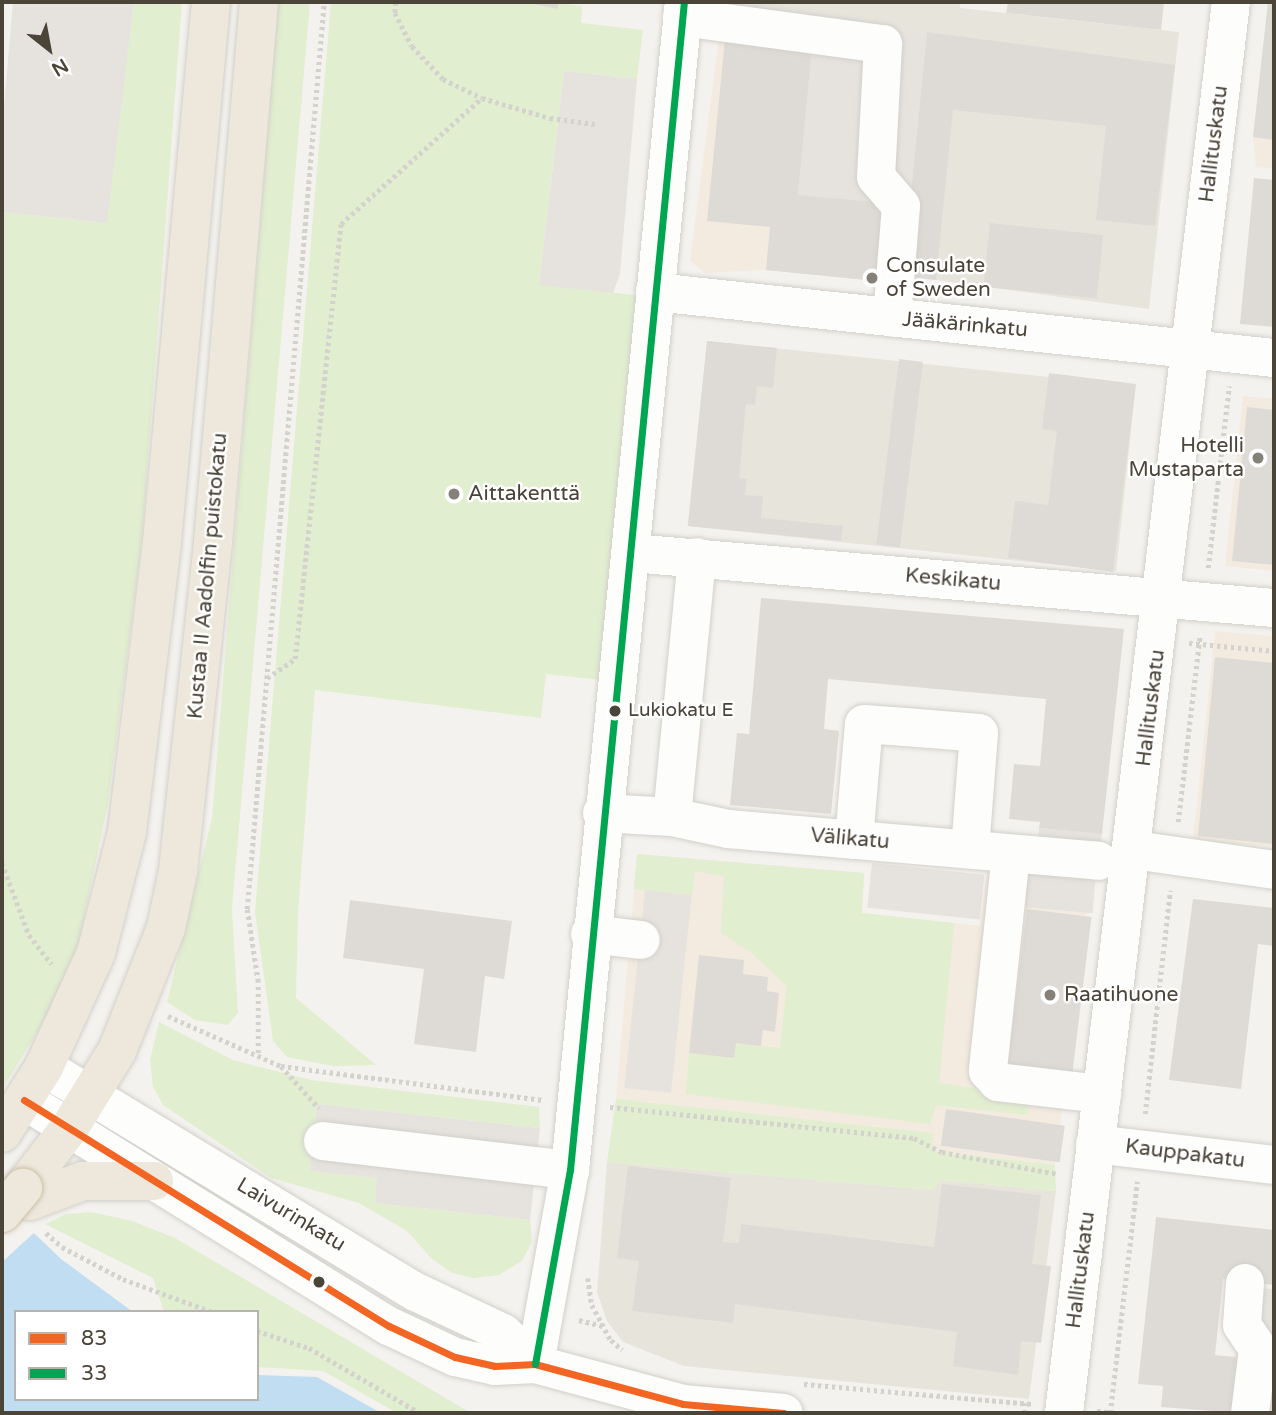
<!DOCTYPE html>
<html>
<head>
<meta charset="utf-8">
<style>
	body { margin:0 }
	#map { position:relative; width:1276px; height:1415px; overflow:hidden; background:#f4f2ee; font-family:"Varela Round",sans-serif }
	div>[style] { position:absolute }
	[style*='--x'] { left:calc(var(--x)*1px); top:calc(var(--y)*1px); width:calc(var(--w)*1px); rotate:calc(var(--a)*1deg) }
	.residential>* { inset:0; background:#e7e4dc; transform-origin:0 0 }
	.commercial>* { inset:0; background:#f3ebdf }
	.green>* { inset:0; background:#e1eecf }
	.parking>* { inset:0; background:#e6e3df; transform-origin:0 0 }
	.water>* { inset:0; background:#c0ddf1 }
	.pier>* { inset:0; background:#f4f2ee }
	.building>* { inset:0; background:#dedbd6; transform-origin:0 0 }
	.path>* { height:4.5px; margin-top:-2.25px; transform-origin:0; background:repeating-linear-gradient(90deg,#d3d2cc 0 3.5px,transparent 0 7px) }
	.roads { filter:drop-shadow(0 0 2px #d2d0cb) drop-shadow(0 0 2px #d2d0cb) }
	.minor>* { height:38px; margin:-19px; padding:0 19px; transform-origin:19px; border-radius:19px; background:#fdfdfc }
	.highway>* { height:38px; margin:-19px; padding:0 19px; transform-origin:19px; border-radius:19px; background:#ede8db }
	.bridges { filter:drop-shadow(0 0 2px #ccbfa9) drop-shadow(0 0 2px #ccbfa9) }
	.highway-bridge>* { height:38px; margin:-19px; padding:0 19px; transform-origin:19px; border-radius:19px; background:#ede8db }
	.bus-1>* { height:7px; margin:-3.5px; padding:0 3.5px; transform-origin:3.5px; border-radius:3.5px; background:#f26522 }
	.bus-2>* { height:7px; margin:-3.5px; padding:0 3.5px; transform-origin:3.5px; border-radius:3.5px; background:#00a651 }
	.dots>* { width:19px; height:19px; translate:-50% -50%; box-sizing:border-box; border:4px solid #fff; border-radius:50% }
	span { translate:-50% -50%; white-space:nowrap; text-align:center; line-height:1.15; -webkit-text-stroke:5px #fff; paint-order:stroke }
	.bus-label { font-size:19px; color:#4b4439 }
	.left { translate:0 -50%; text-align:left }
	.street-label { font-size:21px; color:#4b4439 }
	.poi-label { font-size:21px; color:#4b4439 }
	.right { translate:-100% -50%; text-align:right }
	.frame { position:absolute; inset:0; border:4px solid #4b4439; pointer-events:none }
	.legend { position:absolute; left:14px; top:1310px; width:245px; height:91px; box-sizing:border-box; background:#fff; border:2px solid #b7b4b0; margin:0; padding:9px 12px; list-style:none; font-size:21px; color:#4b4439 }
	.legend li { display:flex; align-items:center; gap:14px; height:35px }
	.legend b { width:35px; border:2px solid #b7b4b0 }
	.north { position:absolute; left:14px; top:14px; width:70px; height:70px; -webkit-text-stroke:5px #fff; paint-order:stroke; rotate:149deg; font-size:19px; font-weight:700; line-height:28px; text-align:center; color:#4b4439 }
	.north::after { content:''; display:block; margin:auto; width:24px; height:32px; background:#4b4439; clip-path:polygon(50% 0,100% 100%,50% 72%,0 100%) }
</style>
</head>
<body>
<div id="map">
	<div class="residential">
		<i style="clip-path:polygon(724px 2px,960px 2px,960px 8px,1179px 32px,1149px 309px,936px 280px,903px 276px,877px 281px,766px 270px,774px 192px,722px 14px)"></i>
		<i style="left:707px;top:341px;width:431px;height:186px;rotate:6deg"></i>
		<i style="clip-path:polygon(607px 1162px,932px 1190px,941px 1180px,1056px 1191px,1029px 1399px,684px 1366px,623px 1342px,607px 1321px,597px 1292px)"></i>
	</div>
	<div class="commercial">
		<i style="clip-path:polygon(1268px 2px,1274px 2px,1274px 169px,1256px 167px,1253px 137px)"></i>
		<i style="clip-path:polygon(722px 14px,812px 48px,798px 195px,774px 193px,766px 270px,705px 273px,690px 261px)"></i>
		<i style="clip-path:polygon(1243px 396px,1274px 399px,1274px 571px,1225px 566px)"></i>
		<i style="clip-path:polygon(1215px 631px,1274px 636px,1274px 846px,1193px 841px)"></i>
		<i style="clip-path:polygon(637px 854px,864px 873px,862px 913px,980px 926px,986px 875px,1090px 888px,1055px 1165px,931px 1151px,932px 1133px,616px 1099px)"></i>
	</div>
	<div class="green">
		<i style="clip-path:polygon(134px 2px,182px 2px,142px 541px,108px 803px,75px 961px,46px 1018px,2px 1089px,2px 212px,106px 223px)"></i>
		<i style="clip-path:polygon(278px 2px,310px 2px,232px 909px,238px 1013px,228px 1025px,195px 1020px,167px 1002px,212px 818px)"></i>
		<i style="clip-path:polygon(331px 2px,521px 2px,558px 9px,559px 3px,582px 6px,581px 23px,643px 30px,637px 79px,564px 71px,539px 284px,650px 297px,600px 680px,546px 674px,541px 718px,315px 690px,298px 913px,296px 998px,376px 1065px,333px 1066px,287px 1057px,273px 1041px,255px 912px)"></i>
		<i style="clip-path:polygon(637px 854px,864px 873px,862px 913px,954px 923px,939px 1083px,1030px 1096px,1027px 1115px,936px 1105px,930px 1124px,686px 1094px,689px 1053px,733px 1058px,736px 1043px,780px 1048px,787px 986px,750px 952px,721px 933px,724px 876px,695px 871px,692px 895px,634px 889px)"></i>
		<i style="clip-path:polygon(159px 1022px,233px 1060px,311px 1080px,539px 1107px,540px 1128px,317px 1104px,310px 1171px,378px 1178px,375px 1203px,530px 1220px,532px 1242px,522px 1261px,499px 1275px,473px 1278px,452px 1273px,432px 1259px,407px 1231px,359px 1203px,271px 1178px,163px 1105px,153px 1087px,150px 1060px)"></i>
		<i style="clip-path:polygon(616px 1099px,933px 1133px,932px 1151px,1055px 1165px,1056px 1191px,941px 1180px,932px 1190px,607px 1162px)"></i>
		<i style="clip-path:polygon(91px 1212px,132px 1221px,175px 1238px,471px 1413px,397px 1413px,323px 1371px,257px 1367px,257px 1312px,164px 1312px,153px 1278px,45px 1224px,66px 1214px)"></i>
	</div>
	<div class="parking">
		<i style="clip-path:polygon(13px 2px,134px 2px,107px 223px,2px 212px,2px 129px)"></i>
		<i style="clip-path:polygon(927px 32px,910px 198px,884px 203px,798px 195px,812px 48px)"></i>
		<i style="clip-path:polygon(564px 71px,637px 79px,620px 274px,613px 293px,539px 285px)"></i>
		<i style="left:1039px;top:828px;width:63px;height:12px;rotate:5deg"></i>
		<i style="left:872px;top:863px;width:113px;height:45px;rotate:6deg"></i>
		<i style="left:1023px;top:871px;width:73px;height:36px;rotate:5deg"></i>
		<i style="left:645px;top:890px;width:47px;height:199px;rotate:6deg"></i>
		<i style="clip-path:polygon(317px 1104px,540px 1128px,530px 1220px,375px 1203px,377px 1178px,310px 1171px)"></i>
		<i style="clip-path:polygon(1257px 1288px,1274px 1289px,1274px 1413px,1245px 1413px)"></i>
	</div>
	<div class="water">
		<i style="clip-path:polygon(2px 1196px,15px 1215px,61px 1259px,133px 1312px,16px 1312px,16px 1399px,257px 1399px,257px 1375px,317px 1377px,381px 1413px,2px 1413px)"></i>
	</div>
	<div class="pier">
		<i style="clip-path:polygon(2px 1192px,36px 1231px,2px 1262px)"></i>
	</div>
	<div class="building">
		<i style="clip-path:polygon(521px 2px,559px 2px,558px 9px)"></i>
		<i style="clip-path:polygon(1008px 2px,1164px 2px,1161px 30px,1006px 13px)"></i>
		<i style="clip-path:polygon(1268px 2px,1274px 2px,1274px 140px,1253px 137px)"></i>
		<i style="clip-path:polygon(927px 32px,1175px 65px,1155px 226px,1096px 220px,1106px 126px,953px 110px,936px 280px,903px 276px)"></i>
		<i style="clip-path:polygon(725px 39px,812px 48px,798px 195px,884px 203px,877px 281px,766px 270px,770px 227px,707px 221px)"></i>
		<i style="clip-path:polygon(1254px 178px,1274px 180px,1274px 327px,1240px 324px)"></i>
		<i style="left:990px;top:223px;width:114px;height:64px;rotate:6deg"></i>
		<i style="clip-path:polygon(707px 341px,777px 348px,773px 388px,757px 386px,755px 405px,746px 404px,739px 478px,747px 479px,745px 495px,763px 496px,761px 518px,843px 526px,841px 541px,688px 526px)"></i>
		<i style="left:899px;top:359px;width:24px;height:187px;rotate:7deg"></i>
		<i style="clip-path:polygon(1049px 373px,1136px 384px,1113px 572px,1008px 558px,1015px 501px,1048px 505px,1057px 431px,1042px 429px)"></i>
		<i style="clip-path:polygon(1247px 407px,1274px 410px,1274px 565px,1232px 561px)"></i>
		<i style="clip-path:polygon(761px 598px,1124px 629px,1102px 834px,1039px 828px,1040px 822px,1009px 819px,1014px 764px,1040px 766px,1046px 699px,828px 679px,824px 729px,839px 731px,831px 814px,730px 805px,737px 733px,749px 734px)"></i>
		<i style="clip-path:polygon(1215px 657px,1274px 663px,1274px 844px,1198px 836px)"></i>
		<i style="clip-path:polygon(1193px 899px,1274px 908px,1274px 946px,1258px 944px,1241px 1089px,1169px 1080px)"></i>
		<i style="clip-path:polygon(350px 900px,512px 921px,504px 979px,485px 976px,476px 1052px,414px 1044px,424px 969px,343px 958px)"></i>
		<i style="left:1027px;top:909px;width:65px;height:166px;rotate:7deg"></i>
		<i style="clip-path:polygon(699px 955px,744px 960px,743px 974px,768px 977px,767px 991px,779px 993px,775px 1032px,763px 1030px,761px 1046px,736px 1043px,734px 1058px,689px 1053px)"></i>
		<i style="left:946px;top:1109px;width:120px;height:37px;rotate:8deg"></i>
		<i style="clip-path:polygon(628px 1166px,731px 1178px,723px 1242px,739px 1243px,741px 1224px,934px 1247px,942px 1184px,1041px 1195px,1032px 1264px,1051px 1266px,1041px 1343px,1021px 1341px,1018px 1375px,953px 1366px,957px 1332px,735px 1304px,733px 1323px,632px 1311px,639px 1261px,617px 1258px)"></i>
		<i style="clip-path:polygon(1156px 1217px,1274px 1230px,1274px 1285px,1223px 1279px,1215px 1355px,1245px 1358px,1239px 1413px,1161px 1407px,1163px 1386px,1138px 1384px)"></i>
	</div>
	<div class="path">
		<i style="--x:396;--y:2;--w:11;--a:95"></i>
		<i style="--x:395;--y:13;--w:37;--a:63"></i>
		<i style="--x:412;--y:46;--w:45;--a:46.8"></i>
		<i style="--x:443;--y:79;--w:43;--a:26"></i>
		<i style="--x:482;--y:98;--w:71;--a:16.4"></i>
		<i style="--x:550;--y:118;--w:45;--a:7.6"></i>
		<i style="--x:1208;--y:568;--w:183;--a:-83.4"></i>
		<i style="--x:1189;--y:643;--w:85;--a:5.4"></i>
		<i style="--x:267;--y:678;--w:34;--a:-34"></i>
		<i style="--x:295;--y:659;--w:437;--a:-84"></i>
		<i style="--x:341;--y:224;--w:189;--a:-41.8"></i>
		<i style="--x:1178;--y:822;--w:187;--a:-83.3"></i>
		<i style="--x:2;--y:863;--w:77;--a:69.4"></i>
		<i style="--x:29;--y:935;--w:37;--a:52"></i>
		<i style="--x:168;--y:1016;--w:124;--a:23.9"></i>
		<i style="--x:281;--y:1066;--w:264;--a:7.4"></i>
		<i style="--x:258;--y:1053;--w:71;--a:-90"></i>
		<i style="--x:258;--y:982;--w:74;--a:-98.6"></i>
		<i style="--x:247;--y:909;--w:910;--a:-85.15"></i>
		<i style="--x:281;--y:1066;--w:57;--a:47.9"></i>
		<i style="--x:610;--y:1107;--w:306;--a:5.8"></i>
		<i style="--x:914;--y:1138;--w:31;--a:27"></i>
		<i style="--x:942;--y:1152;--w:117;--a:10.8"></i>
		<i style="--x:1145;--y:1114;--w:225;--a:-83.6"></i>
		<i style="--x:46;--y:1233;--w:21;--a:41"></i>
		<i style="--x:62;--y:1247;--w:69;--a:27.7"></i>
		<i style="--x:123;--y:1279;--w:95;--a:20.3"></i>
		<i style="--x:588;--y:1278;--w:27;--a:82"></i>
		<i style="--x:592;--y:1305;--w:40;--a:62"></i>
		<i style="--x:611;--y:1340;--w:15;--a:42"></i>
		<i style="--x:579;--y:1320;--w:25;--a:14"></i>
		<i style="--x:257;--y:1331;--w:55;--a:18.1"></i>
		<i style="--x:309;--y:1348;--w:129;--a:30.4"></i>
		<i style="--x:804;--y:1384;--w:229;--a:5"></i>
		<i style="--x:1097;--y:1411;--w:20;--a:6"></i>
		<i style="--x:1024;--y:1413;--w:10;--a:-84"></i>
		<i style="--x:1110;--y:1413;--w:233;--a:-83.3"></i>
	</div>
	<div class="roads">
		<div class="minor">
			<i style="--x:682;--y:17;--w:203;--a:7.7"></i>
			<i style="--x:883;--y:44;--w:133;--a:93"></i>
			<i style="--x:876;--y:177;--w:38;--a:49"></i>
			<i style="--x:901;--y:206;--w:112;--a:94.6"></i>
			<i style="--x:655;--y:292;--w:623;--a:6.09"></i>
			<i style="--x:632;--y:553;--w:644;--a:4.9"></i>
			<i style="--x:602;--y:813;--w:70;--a:3.3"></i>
			<i style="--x:672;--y:817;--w:57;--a:12.1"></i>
			<i style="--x:728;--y:829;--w:372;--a:4.9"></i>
			<i style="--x:672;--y:817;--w:261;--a:-84.5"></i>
			<i style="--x:854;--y:840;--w:116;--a:-85.1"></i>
			<i style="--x:864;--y:724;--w:41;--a:4.2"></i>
			<i style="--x:905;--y:727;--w:74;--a:4.6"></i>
			<i style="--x:979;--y:733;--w:116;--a:94.4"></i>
			<i style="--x:1134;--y:850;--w:141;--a:8.1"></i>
			<i style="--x:1011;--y:854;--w:218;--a:96.1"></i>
			<i style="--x:988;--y:1071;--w:15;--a:48"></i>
			<i style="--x:998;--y:1082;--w:105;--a:6.6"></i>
			<i style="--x:590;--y:934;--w:51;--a:6.7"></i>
			<i style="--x:44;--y:1067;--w:435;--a:31.2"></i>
			<i style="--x:416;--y:1292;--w:96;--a:25.2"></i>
			<i style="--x:503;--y:1333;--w:45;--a:44.1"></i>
			<i style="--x:24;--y:1100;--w:429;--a:31.8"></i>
			<i style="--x:389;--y:1326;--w:73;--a:25.2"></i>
			<i style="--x:455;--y:1357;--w:41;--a:12.7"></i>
			<i style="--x:495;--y:1366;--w:40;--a:-2.9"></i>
			<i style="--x:535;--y:1364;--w:153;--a:15.1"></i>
			<i style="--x:683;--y:1404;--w:101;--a:5.1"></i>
			<i style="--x:323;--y:1141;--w:249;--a:6.7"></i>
			<i style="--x:1095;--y:1144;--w:180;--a:6.7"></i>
			<i style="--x:1245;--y:1283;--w:42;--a:94.1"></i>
			<i style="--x:1242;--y:1325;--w:29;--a:56"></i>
			<i style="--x:1258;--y:1349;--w:64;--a:97.1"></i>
			<i style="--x:535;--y:1364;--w:197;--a:-79.8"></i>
			<i style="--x:570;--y:1170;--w:1174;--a:-84.43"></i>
			<i style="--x:1064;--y:1413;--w:1421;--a:-83.25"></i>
		</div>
		<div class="highway">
			<i style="--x:2;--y:1133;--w:78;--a:-57.5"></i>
			<i style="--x:44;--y:1067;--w:125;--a:-65.5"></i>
			<i style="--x:96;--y:953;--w:125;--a:-75.6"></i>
			<i style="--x:127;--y:832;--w:292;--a:-83.1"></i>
			<i style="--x:162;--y:542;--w:542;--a:-84.82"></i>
			<i style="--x:23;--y:1188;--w:77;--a:-52.4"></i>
			<i style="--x:70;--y:1127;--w:89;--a:-58.3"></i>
			<i style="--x:117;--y:1051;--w:132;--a:-68.3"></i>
			<i style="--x:166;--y:928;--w:58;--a:-78.1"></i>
			<i style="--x:178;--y:871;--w:330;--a:-83.9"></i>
			<i style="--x:213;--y:543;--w:543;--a:-85.14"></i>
			<i style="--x:30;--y:1201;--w:57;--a:-20.7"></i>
			<i style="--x:83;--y:1181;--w:71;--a:0"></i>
		</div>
	</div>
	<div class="bridges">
		<div class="highway-bridge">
			<i style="--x:2;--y:1213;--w:33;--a:-50"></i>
		</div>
	</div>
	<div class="bus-1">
		<i style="--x:24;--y:1100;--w:429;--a:31.8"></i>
		<i style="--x:389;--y:1326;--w:73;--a:25.2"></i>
		<i style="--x:455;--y:1357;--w:41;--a:12.7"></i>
		<i style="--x:495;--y:1366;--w:40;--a:-2.9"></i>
		<i style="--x:535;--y:1364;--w:153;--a:15.1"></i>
		<i style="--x:683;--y:1404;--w:101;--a:5.1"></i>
	</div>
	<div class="bus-2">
		<i style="--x:535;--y:1364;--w:197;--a:-79.8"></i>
		<i style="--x:570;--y:1170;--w:1174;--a:-84.43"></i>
	</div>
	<div class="dots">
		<i style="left:872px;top:278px;background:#868178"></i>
		<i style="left:1258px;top:458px;background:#868178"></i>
		<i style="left:454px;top:494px;background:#868178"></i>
		<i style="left:615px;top:711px;background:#4b4439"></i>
		<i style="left:1050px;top:995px;background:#868178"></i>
		<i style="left:319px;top:1282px;background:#4b4439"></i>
	</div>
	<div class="bus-label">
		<span class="left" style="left:628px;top:711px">Lukiokatu E</span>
	</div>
	<div class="street-label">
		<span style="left:1214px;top:144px;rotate:-83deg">Hallituskatu</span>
		<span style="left:965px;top:325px;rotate:5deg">Jääkärinkatu</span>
		<span style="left:208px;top:576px;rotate:-85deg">Kustaa II Aadolfin puistokatu</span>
		<span style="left:953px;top:580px;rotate:5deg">Keskikatu</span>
		<span style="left:1151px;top:708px;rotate:-83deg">Hallituskatu</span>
		<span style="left:850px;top:839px;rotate:5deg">Välikatu</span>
		<span style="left:1185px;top:1154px;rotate:7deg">Kauppakatu</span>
		<span style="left:291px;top:1215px;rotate:31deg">Laivurinkatu</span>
		<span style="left:1081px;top:1270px;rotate:-83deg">Hallituskatu</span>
	</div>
	<div class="poi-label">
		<span class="left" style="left:886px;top:278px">Consulate<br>of Sweden</span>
		<span class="right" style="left:1244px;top:458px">Hotelli<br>Mustaparta</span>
		<span class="left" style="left:468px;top:494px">Aittakenttä</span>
		<span class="left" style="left:1064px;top:995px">Raatihuone</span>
	</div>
	<div class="frame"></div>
	<ul class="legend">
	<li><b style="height:9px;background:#f26522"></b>83</li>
	<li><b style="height:9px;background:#00a651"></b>33</li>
	</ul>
	<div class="north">N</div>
</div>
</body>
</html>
